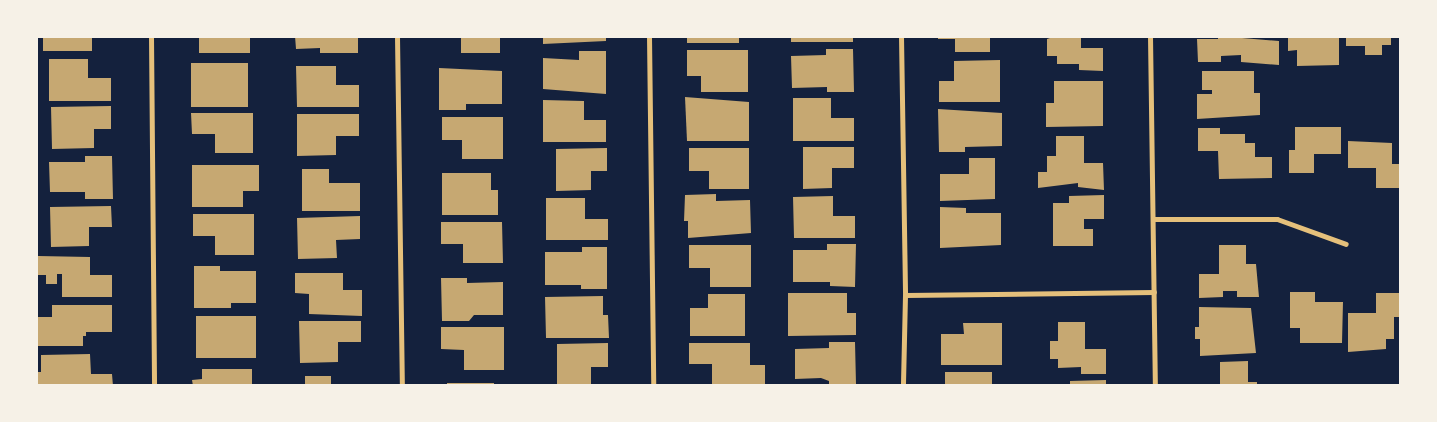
<!DOCTYPE html>
<html>
<head>
<meta charset="utf-8">
<style>
	body { margin:0 }
	#map { position:relative; width:1437px; height:422px; overflow:hidden; background:#14213d; font-family:"Exo 2",sans-serif }
	div>[style] { position:absolute }
	[style*='--x'] { left:calc(var(--x)*1px); top:calc(var(--y)*1px); width:calc(var(--w)*1px); rotate:calc(var(--a)*1deg) }
	.building>* { inset:0; background:#c6a872; transform-origin:0 0 }
	.minor>* { height:5px; margin:-2.5px; padding:0 2.5px; transform-origin:2.5px; border-radius:2.5px; background:#e5c07b }
	span { translate:-50% -50%; white-space:nowrap; text-align:center; line-height:1.15; -webkit-text-stroke:4px #f6f1e7; paint-order:stroke }
	.frame { position:absolute; inset:0; border:38px solid #f6f1e7; pointer-events:none }
</style>
</head>
<body>
<div id="map">
	<div class="building">
		<i style="left:43px;top:36px;width:49px;height:15px"></i>
		<i style="left:199px;top:36px;width:51px;height:17px"></i>
		<i style="clip-path:polygon(295px 36px,358px 36px,358px 53px,320px 53px,320px 48px,296px 49px)"></i>
		<i style="left:461px;top:36px;width:39px;height:17px"></i>
		<i style="clip-path:polygon(543px 36px,606px 36px,606px 41px,543px 44px)"></i>
		<i style="left:687px;top:36px;width:52px;height:7px"></i>
		<i style="left:791px;top:36px;width:62px;height:6px"></i>
		<i style="clip-path:polygon(938px 36px,990px 36px,990px 52px,955px 52px,955px 39px,938px 39px)"></i>
		<i style="clip-path:polygon(1056px 36px,1081px 36px,1081px 48px,1103px 48px,1103px 71px,1079px 70px,1079px 64px,1057px 64px,1057px 56px,1047px 56px,1047px 39px)"></i>
		<i style="clip-path:polygon(1218px 36px,1279px 41px,1279px 65px,1241px 62px,1241px 55px,1221px 56px,1221px 62px,1198px 62px,1197px 39px,1218px 39px)"></i>
		<i style="clip-path:polygon(1288px 36px,1339px 36px,1339px 65px,1297px 66px,1297px 50px,1288px 51px)"></i>
		<i style="clip-path:polygon(1346px 36px,1391px 36px,1391px 45px,1382px 45px,1382px 55px,1365px 55px,1365px 46px,1346px 46px)"></i>
		<i style="clip-path:polygon(826px 49px,853px 49px,854px 92px,827px 92px,827px 87px,792px 88px,791px 56px,826px 55px)"></i>
		<i style="clip-path:polygon(687px 50px,748px 50px,748px 92px,701px 92px,701px 76px,687px 76px)"></i>
		<i style="clip-path:polygon(579px 51px,606px 51px,606px 94px,543px 89px,543px 58px,579px 60px)"></i>
		<i style="clip-path:polygon(49px 59px,88px 59px,88px 78px,111px 78px,111px 101px,49px 101px)"></i>
		<i style="clip-path:polygon(1000px 60px,1000px 102px,939px 102px,939px 81px,954px 81px,954px 61px)"></i>
		<i style="left:248px;top:63px;width:44px;height:57px;rotate:90deg"></i>
		<i style="clip-path:polygon(296px 66px,336px 66px,336px 85px,359px 85px,359px 107px,297px 107px)"></i>
		<i style="clip-path:polygon(439px 68px,502px 71px,502px 104px,466px 104px,466px 110px,439px 110px)"></i>
		<i style="clip-path:polygon(1202px 71px,1254px 71px,1254px 93px,1260px 93px,1260px 115px,1197px 119px,1197px 94px,1212px 94px,1212px 90px,1202px 90px)"></i>
		<i style="clip-path:polygon(1054px 81px,1103px 81px,1103px 126px,1046px 127px,1046px 103px,1054px 103px)"></i>
		<i style="clip-path:polygon(685px 97px,749px 102px,749px 141px,687px 141px)"></i>
		<i style="clip-path:polygon(793px 98px,831px 98px,831px 118px,854px 118px,854px 141px,793px 141px)"></i>
		<i style="clip-path:polygon(543px 100px,584px 101px,584px 120px,606px 120px,606px 142px,543px 142px)"></i>
		<i style="clip-path:polygon(111px 106px,111px 129px,94px 129px,94px 148px,52px 149px,51px 107px)"></i>
		<i style="clip-path:polygon(938px 109px,1002px 113px,1002px 146px,965px 147px,965px 152px,939px 152px)"></i>
		<i style="clip-path:polygon(191px 113px,253px 113px,253px 153px,215px 153px,215px 134px,192px 134px)"></i>
		<i style="clip-path:polygon(297px 114px,359px 114px,359px 136px,336px 136px,336px 155px,297px 156px)"></i>
		<i style="clip-path:polygon(442px 117px,503px 117px,503px 159px,462px 159px,462px 140px,442px 140px)"></i>
		<i style="clip-path:polygon(1295px 127px,1341px 127px,1341px 154px,1314px 154px,1314px 173px,1289px 173px,1289px 150px,1295px 150px)"></i>
		<i style="clip-path:polygon(1198px 128px,1220px 128px,1220px 134px,1245px 134px,1245px 143px,1255px 143px,1255px 157px,1272px 157px,1272px 178px,1219px 179px,1218px 151px,1198px 151px)"></i>
		<i style="clip-path:polygon(1056px 136px,1084px 136px,1084px 163px,1103px 163px,1104px 190px,1078px 187px,1078px 183px,1038px 188px,1038px 172px,1047px 172px,1047px 156px,1056px 156px)"></i>
		<i style="clip-path:polygon(1348px 141px,1392px 143px,1392px 164px,1399px 164px,1399px 188px,1376px 188px,1376px 168px,1348px 168px)"></i>
		<i style="clip-path:polygon(803px 147px,854px 147px,854px 168px,832px 168px,832px 188px,803px 189px)"></i>
		<i style="clip-path:polygon(607px 148px,607px 171px,591px 171px,591px 190px,556px 191px,556px 149px)"></i>
		<i style="clip-path:polygon(689px 148px,749px 148px,749px 189px,709px 189px,709px 171px,689px 171px)"></i>
		<i style="clip-path:polygon(85px 156px,112px 156px,113px 199px,85px 199px,85px 192px,50px 192px,49px 162px,85px 162px)"></i>
		<i style="clip-path:polygon(969px 158px,995px 158px,995px 199px,940px 201px,940px 174px,969px 174px)"></i>
		<i style="clip-path:polygon(192px 165px,259px 165px,259px 191px,243px 191px,243px 207px,192px 207px)"></i>
		<i style="clip-path:polygon(302px 169px,329px 169px,329px 183px,360px 183px,360px 211px,302px 211px)"></i>
		<i style="clip-path:polygon(442px 173px,491px 173px,491px 190px,498px 190px,498px 215px,442px 215px)"></i>
		<i style="clip-path:polygon(716px 194px,716px 201px,750px 200px,751px 233px,688px 238px,688px 221px,684px 221px,685px 195px)"></i>
		<i style="clip-path:polygon(1104px 195px,1104px 219px,1084px 219px,1084px 229px,1093px 229px,1093px 246px,1053px 246px,1053px 203px,1069px 203px,1069px 196px)"></i>
		<i style="clip-path:polygon(833px 196px,833px 216px,855px 216px,855px 238px,794px 238px,793px 197px)"></i>
		<i style="clip-path:polygon(546px 198px,585px 198px,585px 219px,608px 219px,608px 240px,546px 240px)"></i>
		<i style="clip-path:polygon(111px 206px,112px 227px,89px 227px,89px 246px,51px 247px,50px 207px)"></i>
		<i style="clip-path:polygon(940px 207px,966px 208px,966px 213px,1001px 213px,1001px 245px,940px 248px)"></i>
		<i style="clip-path:polygon(193px 214px,254px 214px,254px 255px,215px 255px,215px 236px,193px 236px)"></i>
		<i style="clip-path:polygon(360px 216px,360px 239px,336px 240px,337px 258px,298px 259px,297px 218px)"></i>
		<i style="clip-path:polygon(441px 222px,502px 222px,503px 263px,463px 263px,463px 244px,441px 244px)"></i>
		<i style="clip-path:polygon(827px 244px,856px 244px,855px 287px,830px 286px,830px 282px,793px 282px,793px 250px,827px 250px)"></i>
		<i style="clip-path:polygon(689px 245px,751px 245px,751px 287px,710px 287px,710px 268px,689px 268px)"></i>
		<i style="clip-path:polygon(1219px 245px,1246px 245px,1246px 264px,1256px 264px,1259px 297px,1237px 297px,1237px 291px,1223px 291px,1223px 297px,1199px 298px,1199px 274px,1219px 274px)"></i>
		<i style="clip-path:polygon(582px 247px,607px 247px,607px 289px,581px 289px,581px 285px,545px 285px,545px 252px,582px 252px)"></i>
		<i style="clip-path:polygon(38px 256px,90px 257px,90px 275px,112px 275px,112px 297px,62px 297px,62px 274px,57px 274px,57px 284px,46px 284px,46px 275px,38px 275px)"></i>
		<i style="clip-path:polygon(194px 266px,220px 266px,220px 271px,256px 271px,256px 303px,231px 303px,231px 308px,194px 308px)"></i>
		<i style="clip-path:polygon(295px 273px,343px 273px,343px 290px,362px 290px,362px 316px,309px 314px,309px 294px,295px 293px)"></i>
		<i style="clip-path:polygon(441px 278px,467px 278px,467px 283px,503px 282px,503px 315px,474px 315px,469px 321px,442px 321px)"></i>
		<i style="clip-path:polygon(1290px 292px,1315px 292px,1315px 302px,1343px 302px,1342px 343px,1300px 343px,1300px 328px,1290px 328px)"></i>
		<i style="clip-path:polygon(788px 293px,847px 293px,847px 313px,856px 313px,856px 335px,788px 336px)"></i>
		<i style="clip-path:polygon(1376px 293px,1400px 293px,1401px 317px,1394px 317px,1394px 339px,1386px 339px,1386px 349px,1348px 352px,1348px 313px,1376px 313px)"></i>
		<i style="clip-path:polygon(708px 294px,745px 294px,745px 336px,690px 336px,690px 308px,708px 308px)"></i>
		<i style="clip-path:polygon(603px 296px,603px 315px,608px 315px,609px 338px,546px 338px,545px 297px)"></i>
		<i style="clip-path:polygon(52px 305px,112px 305px,112px 332px,86px 332px,86px 336px,83px 336px,83px 346px,38px 346px,38px 317px,52px 317px)"></i>
		<i style="clip-path:polygon(1199px 307px,1251px 308px,1256px 353px,1200px 356px,1200px 339px,1195px 339px,1195px 327px,1199px 327px)"></i>
		<i style="left:196px;top:316px;width:60px;height:42px"></i>
		<i style="clip-path:polygon(299px 321px,361px 321px,361px 342px,338px 342px,338px 362px,300px 363px)"></i>
		<i style="clip-path:polygon(1058px 322px,1085px 322px,1085px 349px,1106px 349px,1106px 374px,1081px 374px,1081px 367px,1058px 368px,1058px 359px,1050px 359px,1050px 341px,1058px 341px)"></i>
		<i style="clip-path:polygon(963px 323px,1002px 323px,1002px 365px,941px 365px,941px 334px,964px 334px)"></i>
		<i style="clip-path:polygon(441px 327px,504px 327px,504px 370px,464px 370px,464px 350px,441px 349px)"></i>
		<i style="clip-path:polygon(829px 342px,855px 342px,856px 384px,829px 385px,829px 381px,821px 378px,795px 379px,795px 349px,829px 348px)"></i>
		<i style="clip-path:polygon(608px 343px,608px 367px,591px 367px,591px 386px,557px 386px,557px 344px)"></i>
		<i style="clip-path:polygon(689px 343px,750px 343px,750px 365px,765px 365px,765px 384px,712px 384px,712px 364px,689px 364px)"></i>
		<i style="clip-path:polygon(90px 354px,91px 374px,112px 374px,113px 386px,36px 386px,36px 372px,41px 372px,41px 355px)"></i>
		<i style="clip-path:polygon(1248px 361px,1248px 382px,1257px 382px,1257px 386px,1220px 386px,1220px 362px)"></i>
		<i style="clip-path:polygon(202px 369px,252px 369px,252px 386px,193px 386px,192px 380px,202px 379px)"></i>
		<i style="left:945px;top:372px;width:47px;height:14px"></i>
		<i style="left:305px;top:376px;width:26px;height:10px"></i>
		<i style="clip-path:polygon(1106px 380px,1106px 386px,1070px 386px,1070px 381px)"></i>
		<i style="left:447px;top:383px;width:47px;height:4px"></i>
	</div>
	<div class="minor">
		<i style="--x:151;--y:36;--w:350;--a:89.5"></i>
		<i style="--x:397;--y:36;--w:350;--a:89.2"></i>
		<i style="--x:649;--y:36;--w:350;--a:89.3"></i>
		<i style="--x:901;--y:36;--w:259;--a:89.1"></i>
		<i style="--x:905;--y:295;--w:91;--a:91.3"></i>
		<i style="--x:1150;--y:36;--w:350;--a:89.2"></i>
		<i style="--x:1154;--y:219;--w:123;--a:0"></i>
		<i style="--x:1277;--y:219;--w:73;--a:19.9"></i>
		<i style="--x:905;--y:295;--w:249;--a:-0.7"></i>
	</div>
	<div class="frame"></div>
</div>
</body>
</html>
